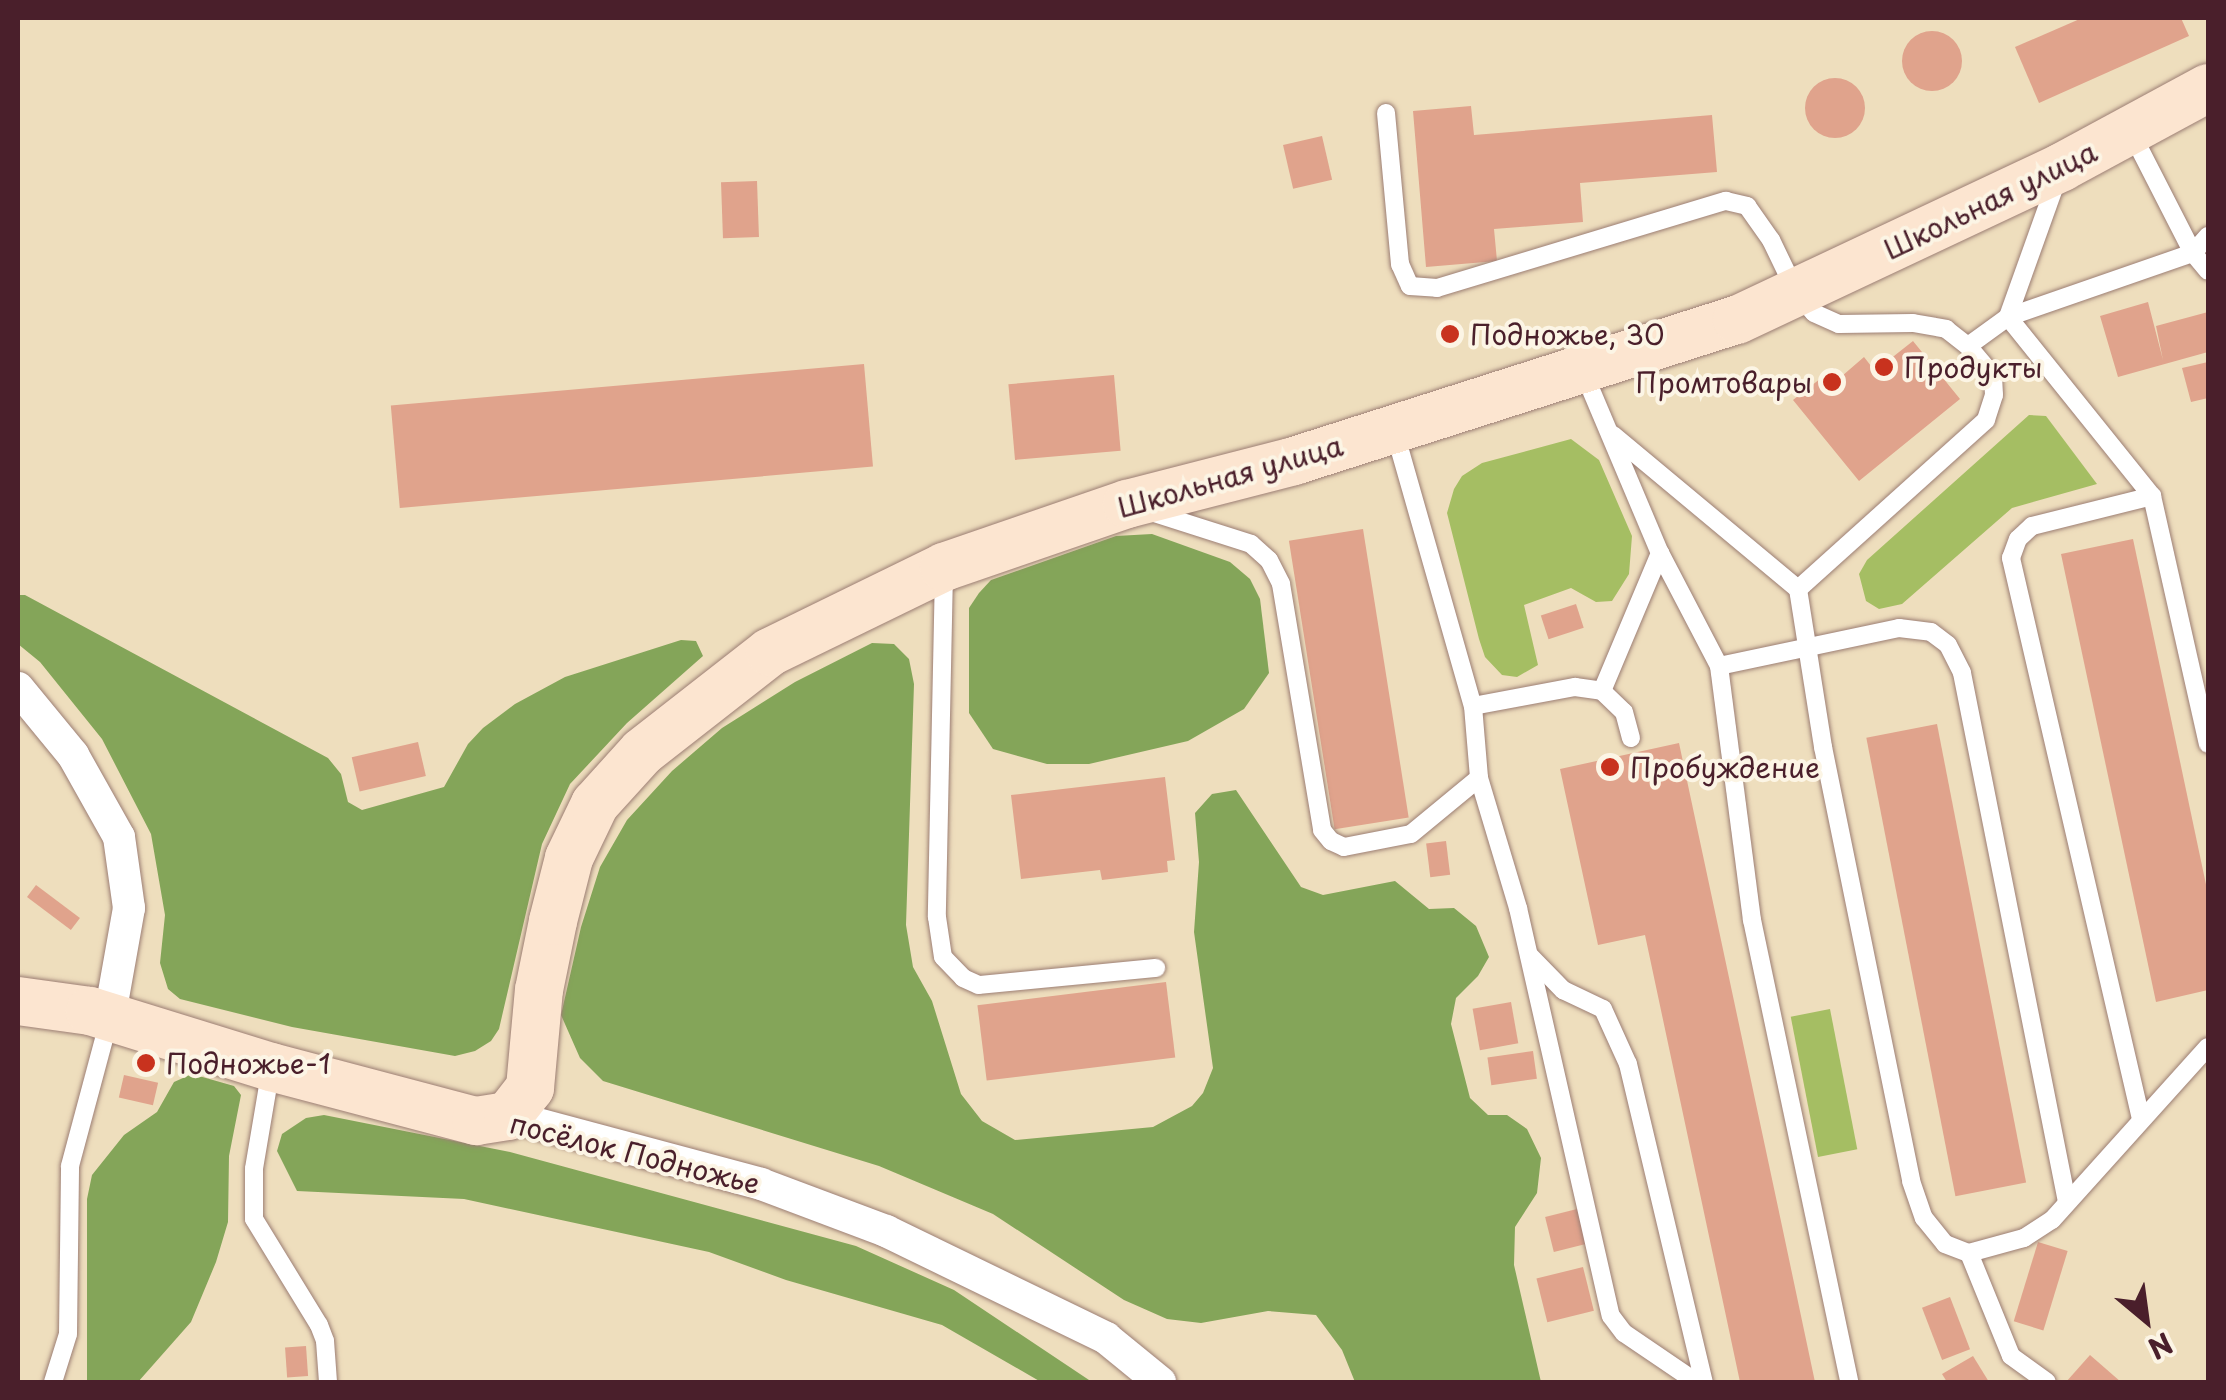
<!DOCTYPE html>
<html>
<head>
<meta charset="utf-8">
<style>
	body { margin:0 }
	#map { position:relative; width:2226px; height:1400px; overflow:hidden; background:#eedebd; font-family:"Playpen Sans",sans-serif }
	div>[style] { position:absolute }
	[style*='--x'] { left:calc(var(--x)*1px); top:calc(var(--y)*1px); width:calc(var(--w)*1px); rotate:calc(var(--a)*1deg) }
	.green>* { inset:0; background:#a5be63; transform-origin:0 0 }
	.forest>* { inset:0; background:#84a559 }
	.building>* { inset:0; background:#e0a38c; transform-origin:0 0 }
	.round { border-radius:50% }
	.roads { filter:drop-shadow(0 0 2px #9c7e74) drop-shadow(0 0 2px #9c7e74) }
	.lane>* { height:18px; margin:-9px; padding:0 9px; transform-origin:9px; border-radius:9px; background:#fff }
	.street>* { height:32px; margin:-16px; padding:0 16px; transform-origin:16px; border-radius:16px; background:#fff }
	.secondary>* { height:48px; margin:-24px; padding:0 24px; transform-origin:24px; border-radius:24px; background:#fce5d0 }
	.dots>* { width:28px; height:28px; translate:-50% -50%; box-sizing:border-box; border:5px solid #fcf5e5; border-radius:50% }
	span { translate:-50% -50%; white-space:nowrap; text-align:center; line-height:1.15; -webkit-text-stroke:8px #fcf5e5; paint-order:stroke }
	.street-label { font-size:28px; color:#4a1f2b }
	.poi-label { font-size:28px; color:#4a1f2b }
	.left { translate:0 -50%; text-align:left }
	.right { translate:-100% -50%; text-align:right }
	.frame { position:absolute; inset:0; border:20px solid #4a1f2b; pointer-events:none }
	.north { position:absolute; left:2096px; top:1270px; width:100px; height:100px; -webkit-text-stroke:8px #fcf5e5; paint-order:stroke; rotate:151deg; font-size:28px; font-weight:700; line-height:40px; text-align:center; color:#4a1f2b }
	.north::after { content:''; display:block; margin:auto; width:35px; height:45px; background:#4a1f2b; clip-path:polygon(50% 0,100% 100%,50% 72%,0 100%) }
</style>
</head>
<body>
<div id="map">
	<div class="green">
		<i style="clip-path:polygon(2029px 415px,2046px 416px,2097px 484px,2012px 508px,1902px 604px,1879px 609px,1866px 601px,1859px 574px,1867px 560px)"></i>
		<i style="clip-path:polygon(1571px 439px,1599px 460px,1632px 536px,1629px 574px,1612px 601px,1596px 602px,1571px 588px,1524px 605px,1538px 665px,1517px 677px,1502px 675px,1485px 657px,1479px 639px,1447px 513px,1454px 489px,1462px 476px,1482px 463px)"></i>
		<i style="left:1830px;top:1009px;width:143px;height:40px;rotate:79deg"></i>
	</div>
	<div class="forest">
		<i style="clip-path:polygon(1152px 534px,1230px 562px,1250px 579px,1260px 599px,1269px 673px,1244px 709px,1188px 741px,1089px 764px,1047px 764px,993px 749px,969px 713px,969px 608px,979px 593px,991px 580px,1116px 536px)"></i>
		<i style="clip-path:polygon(18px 595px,25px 595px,328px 758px,341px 774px,348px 802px,362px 810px,444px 787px,468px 744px,483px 728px,515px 704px,565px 677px,681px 640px,696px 641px,703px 656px,627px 723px,570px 784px,542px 844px,499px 1029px,491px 1041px,475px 1051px,455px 1056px,292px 1027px,180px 999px,168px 989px,160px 963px,165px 915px,151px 834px,102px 739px,40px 662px,18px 644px)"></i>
		<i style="clip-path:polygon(872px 643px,894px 644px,909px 659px,914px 684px,906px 925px,913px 967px,932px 1001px,961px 1094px,982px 1121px,1015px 1140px,1153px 1127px,1192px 1106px,1203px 1093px,1213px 1068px,1194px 932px,1199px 862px,1195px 813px,1212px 794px,1236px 790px,1301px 887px,1323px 895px,1395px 881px,1429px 909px,1454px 908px,1476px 926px,1489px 957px,1478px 976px,1456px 998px,1451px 1024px,1470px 1098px,1488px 1115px,1507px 1115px,1527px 1129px,1541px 1158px,1537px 1193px,1515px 1227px,1514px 1265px,1541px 1382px,1355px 1382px,1342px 1350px,1316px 1315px,1268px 1311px,1201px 1323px,1167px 1319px,1124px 1300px,993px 1214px,879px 1166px,603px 1081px,580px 1058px,561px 1015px,581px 927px,600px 867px,627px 820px,672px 771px,722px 728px,795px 682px)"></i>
		<i style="clip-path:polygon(192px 1074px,234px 1086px,241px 1095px,229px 1156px,228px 1222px,216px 1262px,191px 1322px,138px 1382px,87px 1382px,87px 1199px,92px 1175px,124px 1135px,157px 1112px,174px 1082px)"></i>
		<i style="clip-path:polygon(324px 1115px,510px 1152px,856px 1246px,954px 1290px,1092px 1382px,1041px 1382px,942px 1325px,786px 1280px,709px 1252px,464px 1199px,297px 1191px,277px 1151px,282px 1134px,306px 1118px)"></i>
	</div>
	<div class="building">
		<i style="clip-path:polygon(2082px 18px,2181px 18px,2189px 36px,2039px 103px,2015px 47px)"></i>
		<i class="round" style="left:1902px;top:31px;width:60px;height:60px"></i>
		<i class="round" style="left:1805px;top:78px;width:60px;height:60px"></i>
		<i style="clip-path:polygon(1471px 106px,1474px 135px,1712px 115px,1717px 172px,1580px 183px,1583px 222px,1494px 229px,1497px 261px,1426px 267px,1413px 111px)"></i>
		<i style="left:1322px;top:136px;width:45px;height:40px;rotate:77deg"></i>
		<i style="left:757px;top:181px;width:56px;height:36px;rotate:88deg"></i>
		<i style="clip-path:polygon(2148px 302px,2163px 360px,2156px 326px,2208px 312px,2208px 352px,2118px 377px,2100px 316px)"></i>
		<i style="clip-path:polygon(1913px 341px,1960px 399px,1859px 481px,1793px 400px,1834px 368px,1842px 376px,1864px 357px,1875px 371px)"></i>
		<i style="clip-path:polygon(2208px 362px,2208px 398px,2191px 402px,2182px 368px)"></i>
		<i style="left:864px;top:364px;width:103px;height:475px;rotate:85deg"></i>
		<i style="left:1114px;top:375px;width:76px;height:106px;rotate:85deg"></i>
		<i style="left:1363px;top:529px;width:292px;height:75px;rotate:81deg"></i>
		<i style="clip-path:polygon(2133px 539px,2208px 894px,2208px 990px,2156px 1002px,2061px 554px)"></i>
		<i style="left:1576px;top:604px;width:25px;height:37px;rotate:72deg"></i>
		<i style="left:1937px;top:724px;width:467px;height:72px;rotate:79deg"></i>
		<i style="left:418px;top:742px;width:35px;height:68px;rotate:77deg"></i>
		<i style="clip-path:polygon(1679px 743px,1782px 1226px,1815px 1382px,1740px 1382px,1645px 935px,1598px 945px,1560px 769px)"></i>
		<i style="clip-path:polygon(1165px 777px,1175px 860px,1167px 861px,1168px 872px,1102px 880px,1100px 870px,1021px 879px,1011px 795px)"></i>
		<i style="left:1446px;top:841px;width:34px;height:20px;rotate:83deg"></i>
		<i style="left:36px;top:885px;width:55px;height:15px;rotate:37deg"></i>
		<i style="left:1166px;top:982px;width:76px;height:190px;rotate:83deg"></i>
		<i style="left:1511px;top:1002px;width:42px;height:39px;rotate:80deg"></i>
		<i style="left:1533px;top:1051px;width:28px;height:46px;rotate:82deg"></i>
		<i style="left:124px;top:1075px;width:35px;height:23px;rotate:13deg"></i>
		<i style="left:1581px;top:1208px;width:36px;height:37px;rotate:76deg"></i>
		<i style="left:2038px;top:1242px;width:31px;height:83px;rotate:17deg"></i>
		<i style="left:1583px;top:1267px;width:45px;height:48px;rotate:76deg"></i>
		<i style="left:1950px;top:1297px;width:56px;height:30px;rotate:69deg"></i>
		<i style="left:306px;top:1346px;width:30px;height:21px;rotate:86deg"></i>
		<i style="clip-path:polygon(2090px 1355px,2121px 1382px,2066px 1382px)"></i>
		<i style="clip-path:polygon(1973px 1356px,1989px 1382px,1947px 1382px,1942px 1374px)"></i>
	</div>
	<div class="roads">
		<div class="lane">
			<i style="--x:1386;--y:113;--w:152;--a:84.7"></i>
			<i style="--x:1400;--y:264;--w:24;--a:66"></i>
			<i style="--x:1410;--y:286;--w:27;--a:4"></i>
			<i style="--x:1437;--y:288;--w:302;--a:-16.8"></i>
			<i style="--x:1726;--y:201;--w:22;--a:13"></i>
			<i style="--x:1747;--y:206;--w:42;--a:54.8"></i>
			<i style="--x:1771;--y:240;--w:60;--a:64.3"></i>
			<i style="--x:1797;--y:294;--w:25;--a:48"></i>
			<i style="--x:1814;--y:313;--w:27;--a:24"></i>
			<i style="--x:1839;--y:324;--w:74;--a:-0.8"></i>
			<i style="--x:1913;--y:323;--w:34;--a:10"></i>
			<i style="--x:1946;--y:329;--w:28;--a:38"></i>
			<i style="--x:1968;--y:346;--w:39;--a:50"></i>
			<i style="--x:1993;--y:376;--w:19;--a:87"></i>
			<i style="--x:1994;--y:395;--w:26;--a:108"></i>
			<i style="--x:1986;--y:420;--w:253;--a:138"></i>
			<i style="--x:2131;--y:132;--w:136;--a:62.9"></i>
			<i style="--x:2193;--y:253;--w:23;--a:50"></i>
			<i style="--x:2058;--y:177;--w:149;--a:109.7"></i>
			<i style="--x:2008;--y:317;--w:230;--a:51.2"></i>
			<i style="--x:2152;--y:496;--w:254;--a:77.3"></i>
			<i style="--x:1968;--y:346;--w:49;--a:-35.9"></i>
			<i style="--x:2008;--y:317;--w:196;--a:-19.1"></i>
			<i style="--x:2193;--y:253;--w:23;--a:-49"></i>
			<i style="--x:1583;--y:371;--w:198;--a:67.1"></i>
			<i style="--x:1660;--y:553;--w:127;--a:62.4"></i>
			<i style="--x:1719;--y:666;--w:256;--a:82.6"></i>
			<i style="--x:1752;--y:920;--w:472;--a:78.1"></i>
			<i style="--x:1395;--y:433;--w:284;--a:74.1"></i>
			<i style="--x:1473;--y:706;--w:72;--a:85.2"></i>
			<i style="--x:1479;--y:778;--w:136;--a:73.3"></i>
			<i style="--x:1518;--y:908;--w:418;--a:77.2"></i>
			<i style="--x:1611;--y:1316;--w:21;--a:53"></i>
			<i style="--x:1624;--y:1333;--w:87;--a:34.2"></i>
			<i style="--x:1613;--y:435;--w:241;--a:39.8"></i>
			<i style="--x:1798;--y:589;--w:160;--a:81"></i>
			<i style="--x:1823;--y:747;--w:443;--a:78.5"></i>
			<i style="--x:1911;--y:1181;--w:39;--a:71"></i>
			<i style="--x:1924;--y:1218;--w:33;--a:51"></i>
			<i style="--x:1945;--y:1244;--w:26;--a:21"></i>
			<i style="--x:1969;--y:1253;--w:111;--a:67.8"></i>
			<i style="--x:2011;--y:1356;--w:44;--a:35.8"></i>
			<i style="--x:1151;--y:512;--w:105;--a:17.7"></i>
			<i style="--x:1251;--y:544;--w:24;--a:42"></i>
			<i style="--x:1269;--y:560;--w:27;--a:63"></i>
			<i style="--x:1281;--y:584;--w:249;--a:80.5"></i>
			<i style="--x:1322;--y:830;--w:14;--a:51"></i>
			<i style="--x:1331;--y:841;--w:14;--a:25"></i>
			<i style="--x:1344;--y:847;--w:68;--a:-11"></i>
			<i style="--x:1411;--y:834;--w:88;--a:-39.5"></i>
			<i style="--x:944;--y:572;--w:345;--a:91.2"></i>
			<i style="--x:937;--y:917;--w:40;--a:81.5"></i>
			<i style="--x:943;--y:957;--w:29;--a:46"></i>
			<i style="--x:963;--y:978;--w:17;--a:24"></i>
			<i style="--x:979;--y:985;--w:178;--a:-5.5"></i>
			<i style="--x:1719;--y:666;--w:184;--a:-11.9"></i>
			<i style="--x:1899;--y:628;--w:32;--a:7"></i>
			<i style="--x:1931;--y:632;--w:21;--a:37"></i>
			<i style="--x:1948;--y:645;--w:31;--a:63"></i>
			<i style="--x:1962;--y:673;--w:539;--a:78.77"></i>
			<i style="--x:1602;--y:691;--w:150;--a:-67.2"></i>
			<i style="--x:1473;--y:706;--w:104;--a:-10.6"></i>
			<i style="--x:1575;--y:687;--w:27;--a:8"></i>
			<i style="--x:1602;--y:691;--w:30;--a:44"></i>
			<i style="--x:1624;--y:712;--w:27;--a:75"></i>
			<i style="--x:1529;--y:955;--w:49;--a:45.8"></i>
			<i style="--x:1563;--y:990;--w:44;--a:25.4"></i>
			<i style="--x:1603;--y:1009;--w:60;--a:65.6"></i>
			<i style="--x:1628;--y:1064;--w:327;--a:76.6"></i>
			<i style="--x:271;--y:1068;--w:102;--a:99.6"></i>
			<i style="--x:254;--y:1169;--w:50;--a:90"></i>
			<i style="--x:254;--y:1219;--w:124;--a:58.5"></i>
			<i style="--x:319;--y:1325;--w:17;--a:69"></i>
			<i style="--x:325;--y:1341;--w:41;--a:85.8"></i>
			<i style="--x:2141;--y:1119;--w:576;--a:-103.05"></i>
			<i style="--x:2011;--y:558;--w:20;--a:-70"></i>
			<i style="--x:2018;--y:539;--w:19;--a:-43"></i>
			<i style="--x:2032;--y:526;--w:124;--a:-14"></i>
			<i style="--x:1969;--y:1253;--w:57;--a:-15.3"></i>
			<i style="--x:2024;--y:1238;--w:33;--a:-33"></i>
			<i style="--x:2052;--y:1220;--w:233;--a:-48"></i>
			<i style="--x:53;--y:1382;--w:50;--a:-72.6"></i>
			<i style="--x:68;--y:1334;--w:168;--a:-89.3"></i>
			<i style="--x:70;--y:1166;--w:151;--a:-75"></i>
		</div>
		<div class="street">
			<i style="--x:18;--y:688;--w:87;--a:50.6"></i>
			<i style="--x:73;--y:755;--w:94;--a:60.7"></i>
			<i style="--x:119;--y:837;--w:72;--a:82"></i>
			<i style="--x:129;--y:908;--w:114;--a:100.1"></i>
			<i style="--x:508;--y:1116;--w:262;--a:15"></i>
			<i style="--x:761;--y:1184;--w:134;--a:20.6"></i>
			<i style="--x:886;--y:1231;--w:245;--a:25.9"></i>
			<i style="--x:1106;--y:1338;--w:70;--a:39.2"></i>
		</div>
		<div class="secondary">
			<i style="--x:18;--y:1001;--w:73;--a:7.9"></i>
			<i style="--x:90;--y:1011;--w:189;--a:17.2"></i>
			<i style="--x:271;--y:1067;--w:212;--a:14.8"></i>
			<i style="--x:476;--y:1121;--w:32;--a:-9"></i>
			<i style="--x:508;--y:1116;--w:36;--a:-52"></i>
			<i style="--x:530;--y:1088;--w:98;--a:-84.8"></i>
			<i style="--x:539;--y:990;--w:70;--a:-78.5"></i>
			<i style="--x:553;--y:921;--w:65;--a:-75.7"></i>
			<i style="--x:569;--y:858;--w:60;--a:-64.3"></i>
			<i style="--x:595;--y:804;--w:70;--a:-47.9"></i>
			<i style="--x:642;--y:752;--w:162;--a:-38"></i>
			<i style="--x:770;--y:652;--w:194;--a:-26"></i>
			<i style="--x:944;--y:567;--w:194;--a:-19"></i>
			<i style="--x:1127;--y:504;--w:172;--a:-14.4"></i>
			<i style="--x:1294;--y:461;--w:465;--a:-17.7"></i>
			<i style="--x:1737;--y:320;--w:359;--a:-25.2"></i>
			<i style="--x:2062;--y:167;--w:166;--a:-28.4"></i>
		</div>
	</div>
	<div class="dots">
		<i style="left:1450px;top:334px;background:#c8321e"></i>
		<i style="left:1884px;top:367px;background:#c8321e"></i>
		<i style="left:1832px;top:382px;background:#c8321e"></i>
		<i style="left:1610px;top:767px;background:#c8321e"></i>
		<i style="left:146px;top:1063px;background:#c8321e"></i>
	</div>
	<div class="street-label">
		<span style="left:1990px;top:200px;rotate:-26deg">Школьная улица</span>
		<span style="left:1230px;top:476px;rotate:-16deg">Школьная улица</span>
		<span style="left:635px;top:1153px;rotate:14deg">посёлок Подножье</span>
	</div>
	<div class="poi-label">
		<span class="left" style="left:1470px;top:334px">Подножье, 30</span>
		<span class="left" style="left:1904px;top:367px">Продукты</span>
		<span class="right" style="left:1812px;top:382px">Промтовары</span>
		<span class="left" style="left:1630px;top:767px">Пробуждение</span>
		<span class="left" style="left:166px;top:1063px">Подножье-1</span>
	</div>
	<div class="frame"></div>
	<div class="north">N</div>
</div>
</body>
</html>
